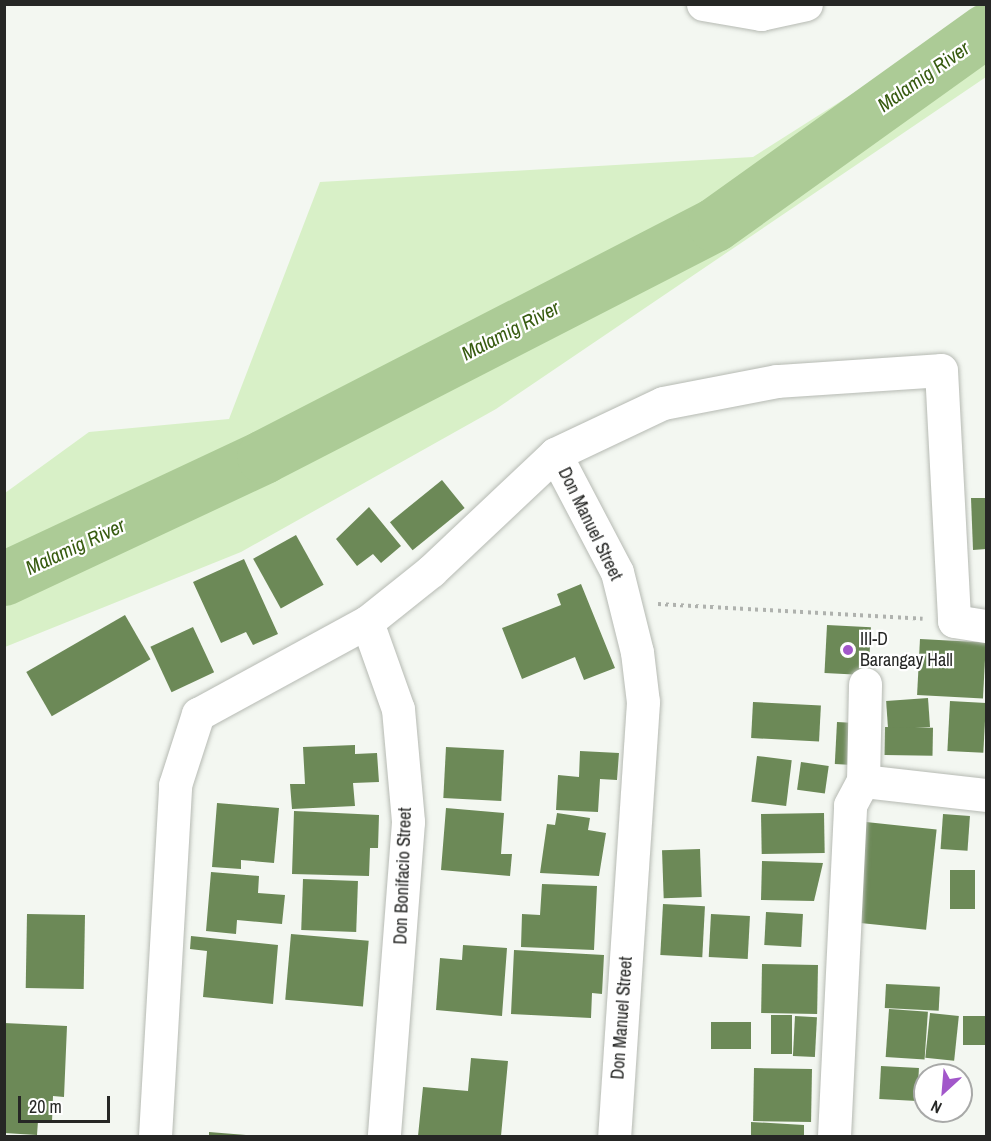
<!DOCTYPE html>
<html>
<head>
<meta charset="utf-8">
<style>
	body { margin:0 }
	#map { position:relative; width:991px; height:1141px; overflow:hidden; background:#f3f7f1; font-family:"Archivo Narrow",sans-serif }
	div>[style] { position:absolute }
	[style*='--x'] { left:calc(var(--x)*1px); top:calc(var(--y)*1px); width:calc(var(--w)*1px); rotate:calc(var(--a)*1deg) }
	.green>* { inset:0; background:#d8f0c7 }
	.river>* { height:54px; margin:-27px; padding:0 27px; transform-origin:27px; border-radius:27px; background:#accb96 }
	.building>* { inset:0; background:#6c8957; transform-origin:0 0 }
	.path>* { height:4px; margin-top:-2px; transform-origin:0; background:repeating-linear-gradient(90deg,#afb2ae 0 3px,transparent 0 7.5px) }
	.roads { filter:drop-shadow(0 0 2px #b6bab3) drop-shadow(0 0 2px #b6bab3) }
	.minor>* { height:33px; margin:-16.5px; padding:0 16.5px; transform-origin:16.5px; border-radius:16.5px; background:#fff }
	.dots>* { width:16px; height:16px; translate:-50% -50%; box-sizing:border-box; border:3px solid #fff; border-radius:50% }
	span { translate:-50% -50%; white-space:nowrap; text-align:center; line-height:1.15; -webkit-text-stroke:4.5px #fff; paint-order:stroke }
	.street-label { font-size:18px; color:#262725 }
	.poi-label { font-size:18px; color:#262725 }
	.left { translate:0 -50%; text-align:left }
	.water-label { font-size:20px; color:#375b10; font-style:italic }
	.frame { position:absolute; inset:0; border:6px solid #262725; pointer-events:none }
	.north { position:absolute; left:913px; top:1063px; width:60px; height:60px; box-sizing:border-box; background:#fff; border:2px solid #a8a9a8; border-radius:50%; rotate:206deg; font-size:16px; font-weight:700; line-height:24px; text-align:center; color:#262725 }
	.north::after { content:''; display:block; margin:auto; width:21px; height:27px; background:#a257ca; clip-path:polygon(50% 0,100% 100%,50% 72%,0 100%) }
	.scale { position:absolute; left:18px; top:1096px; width:92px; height:27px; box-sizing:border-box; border:3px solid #262725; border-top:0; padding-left:8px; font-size:18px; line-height:21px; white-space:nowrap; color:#262725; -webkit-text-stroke:4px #fff; paint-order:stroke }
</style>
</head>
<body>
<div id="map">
	<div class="green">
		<i style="clip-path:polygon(986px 9px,986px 77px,496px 409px,241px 552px,5px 647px,5px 493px,89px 432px,229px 419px,320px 182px,753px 157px)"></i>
	</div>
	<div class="river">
		<i style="--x:4;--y:579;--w:287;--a:-25.1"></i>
		<i style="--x:264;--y:457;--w:507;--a:-27.22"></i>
		<i style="--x:715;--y:225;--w:333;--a:-35.6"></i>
	</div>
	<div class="building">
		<i style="left:442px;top:480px;width:36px;height:67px;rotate:51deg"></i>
		<i style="clip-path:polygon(971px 498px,986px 498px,986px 549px,973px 550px)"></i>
		<i style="clip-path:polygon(369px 507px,401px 546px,381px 563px,373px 554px,357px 566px,336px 539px)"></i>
		<i style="left:296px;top:535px;width:57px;height:49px;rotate:61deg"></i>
		<i style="clip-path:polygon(244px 559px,278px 634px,253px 645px,246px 632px,221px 643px,193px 582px)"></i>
		<i style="clip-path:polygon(581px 584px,615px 668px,584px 680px,575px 657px,522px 679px,502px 628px,561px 605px,557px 594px)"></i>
		<i style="left:125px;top:615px;width:51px;height:114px;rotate:60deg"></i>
		<i style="left:827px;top:625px;width:44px;height:48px;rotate:3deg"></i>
		<i style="left:193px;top:627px;width:50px;height:47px;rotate:65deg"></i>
		<i style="left:920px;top:639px;width:66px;height:56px;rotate:3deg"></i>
		<i style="left:928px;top:698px;width:29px;height:42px;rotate:86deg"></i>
		<i style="left:950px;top:701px;width:36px;height:50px;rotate:3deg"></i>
		<i style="left:753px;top:702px;width:68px;height:36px;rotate:3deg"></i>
		<i style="left:837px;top:722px;width:18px;height:42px;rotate:3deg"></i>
		<i style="left:885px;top:727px;width:48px;height:28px;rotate:1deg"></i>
		<i style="clip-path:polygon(355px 745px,355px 754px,377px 753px,379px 782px,353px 783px,355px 806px,292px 809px,290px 784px,305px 784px,303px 747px)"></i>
		<i style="left:446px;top:747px;width:58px;height:51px;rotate:3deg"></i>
		<i style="clip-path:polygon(580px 751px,619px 753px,617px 780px,600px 779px,598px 812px,556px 810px,558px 775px,579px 777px)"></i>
		<i style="left:757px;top:756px;width:35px;height:46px;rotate:7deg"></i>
		<i style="left:801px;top:762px;width:28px;height:28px;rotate:8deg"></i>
		<i style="clip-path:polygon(217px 803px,279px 808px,274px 863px,241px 860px,241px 869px,212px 867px)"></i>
		<i style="clip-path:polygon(446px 808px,504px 813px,501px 854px,512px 854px,510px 876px,441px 870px)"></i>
		<i style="clip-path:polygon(294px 811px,379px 815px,378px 848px,370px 848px,369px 876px,292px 874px)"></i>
		<i style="clip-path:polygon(557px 813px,590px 818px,588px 830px,606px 833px,599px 876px,540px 873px,547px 824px,555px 825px)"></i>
		<i style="left:824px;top:813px;width:40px;height:63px;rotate:89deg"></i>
		<i style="left:943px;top:814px;width:27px;height:35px;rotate:4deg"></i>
		<i style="left:866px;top:822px;width:71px;height:101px;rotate:6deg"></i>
		<i style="left:700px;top:849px;width:48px;height:38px;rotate:88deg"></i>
		<i style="clip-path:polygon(762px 861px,823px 863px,814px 901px,761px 900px)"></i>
		<i style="left:950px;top:870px;width:25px;height:39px"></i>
		<i style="clip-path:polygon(211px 872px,259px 876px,258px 893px,285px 895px,282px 924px,237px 920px,236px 934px,206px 931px)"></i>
		<i style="left:303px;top:879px;width:55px;height:51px;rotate:2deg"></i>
		<i style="clip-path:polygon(542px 884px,597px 886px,594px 950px,521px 947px,522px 914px,540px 915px)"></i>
		<i style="left:663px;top:904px;width:42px;height:51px;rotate:3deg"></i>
		<i style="left:766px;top:912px;width:37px;height:33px;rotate:3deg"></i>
		<i style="left:27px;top:914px;width:58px;height:74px;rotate:1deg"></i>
		<i style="left:711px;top:914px;width:39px;height:43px;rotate:3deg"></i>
		<i style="left:291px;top:934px;width:78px;height:66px;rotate:5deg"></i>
		<i style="clip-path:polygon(191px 936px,278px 945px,273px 1004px,203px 997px,207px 951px,190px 949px)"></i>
		<i style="clip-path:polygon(463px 945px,507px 948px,502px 1016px,436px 1010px,440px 958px,462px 960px)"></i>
		<i style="clip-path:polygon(514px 950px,604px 955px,602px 994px,592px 993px,591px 1018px,511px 1014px)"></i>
		<i style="left:762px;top:964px;width:56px;height:49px;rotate:1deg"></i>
		<i style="left:886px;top:984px;width:54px;height:24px;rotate:3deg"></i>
		<i style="left:889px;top:1009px;width:39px;height:48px;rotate:4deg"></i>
		<i style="left:930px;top:1013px;width:29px;height:45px;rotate:6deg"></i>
		<i style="left:771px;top:1015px;width:21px;height:39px"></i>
		<i style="left:795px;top:1016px;width:22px;height:40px;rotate:3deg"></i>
		<i style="left:963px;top:1016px;width:23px;height:29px"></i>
		<i style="left:711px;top:1022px;width:40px;height:27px"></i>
		<i style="clip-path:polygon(4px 1023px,67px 1026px,64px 1097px,53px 1096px,52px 1122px,38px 1121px,37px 1135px,4px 1133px)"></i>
		<i style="clip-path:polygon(471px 1058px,508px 1061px,501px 1136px,418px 1136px,423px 1087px,468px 1091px)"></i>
		<i style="left:881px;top:1066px;width:38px;height:33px;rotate:3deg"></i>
		<i style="left:754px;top:1068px;width:58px;height:53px;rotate:1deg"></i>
		<i style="clip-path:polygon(751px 1122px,804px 1125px,804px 1136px,751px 1136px)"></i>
		<i style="clip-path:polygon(209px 1132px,246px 1135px,246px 1136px,209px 1136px)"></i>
	</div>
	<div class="path">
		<i style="--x:658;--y:604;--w:265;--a:3.2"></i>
	</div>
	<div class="roads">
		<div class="minor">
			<i style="--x:703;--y:4;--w:59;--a:9.8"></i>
			<i style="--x:761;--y:14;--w:46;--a:-12.5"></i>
			<i style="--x:555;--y:454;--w:133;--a:62.3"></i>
			<i style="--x:617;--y:572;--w:82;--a:76"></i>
			<i style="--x:637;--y:652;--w:50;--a:83.2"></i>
			<i style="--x:643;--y:702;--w:435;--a:93.8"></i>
			<i style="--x:367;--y:622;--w:92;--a:70.4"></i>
			<i style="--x:398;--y:709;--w:113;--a:84.9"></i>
			<i style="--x:408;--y:822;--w:315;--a:94.4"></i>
			<i style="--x:863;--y:781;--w:124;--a:6.5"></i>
			<i style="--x:155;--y:1136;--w:352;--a:-86.7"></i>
			<i style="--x:175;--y:785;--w:75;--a:-72.1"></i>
			<i style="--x:198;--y:714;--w:192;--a:-28.6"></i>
			<i style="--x:367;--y:622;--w:82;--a:-38.6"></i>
			<i style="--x:431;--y:571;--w:170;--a:-43.3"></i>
			<i style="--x:555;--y:454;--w:119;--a:-25.3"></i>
			<i style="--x:663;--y:403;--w:116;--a:-10.9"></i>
			<i style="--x:777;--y:381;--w:164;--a:-3.8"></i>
			<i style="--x:941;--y:370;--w:251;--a:87"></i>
			<i style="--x:954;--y:621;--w:32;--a:9"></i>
			<i style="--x:834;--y:1136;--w:331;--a:-87.2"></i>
			<i style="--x:850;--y:805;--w:27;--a:-62"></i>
			<i style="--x:863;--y:781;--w:97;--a:-88.8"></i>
		</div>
	</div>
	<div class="dots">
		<i style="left:848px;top:650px;background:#a257ca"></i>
	</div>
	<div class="street-label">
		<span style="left:590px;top:524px;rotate:64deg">Don Manuel Street</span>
		<span style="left:403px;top:876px;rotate:-88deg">Don Bonifacio Street</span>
		<span style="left:622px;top:1018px;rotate:-86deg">Don Manuel Street</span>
	</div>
	<div class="poi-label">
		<span class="left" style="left:860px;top:650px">III-D<br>Barangay Hall</span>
	</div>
	<div class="water-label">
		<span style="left:923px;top:76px;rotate:-35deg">Malamig River</span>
		<span style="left:510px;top:330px;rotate:-27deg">Malamig River</span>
		<span style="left:75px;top:546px;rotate:-25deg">Malamig River</span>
	</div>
	<div class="frame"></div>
	<div class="north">N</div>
	<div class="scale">20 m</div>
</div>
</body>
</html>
